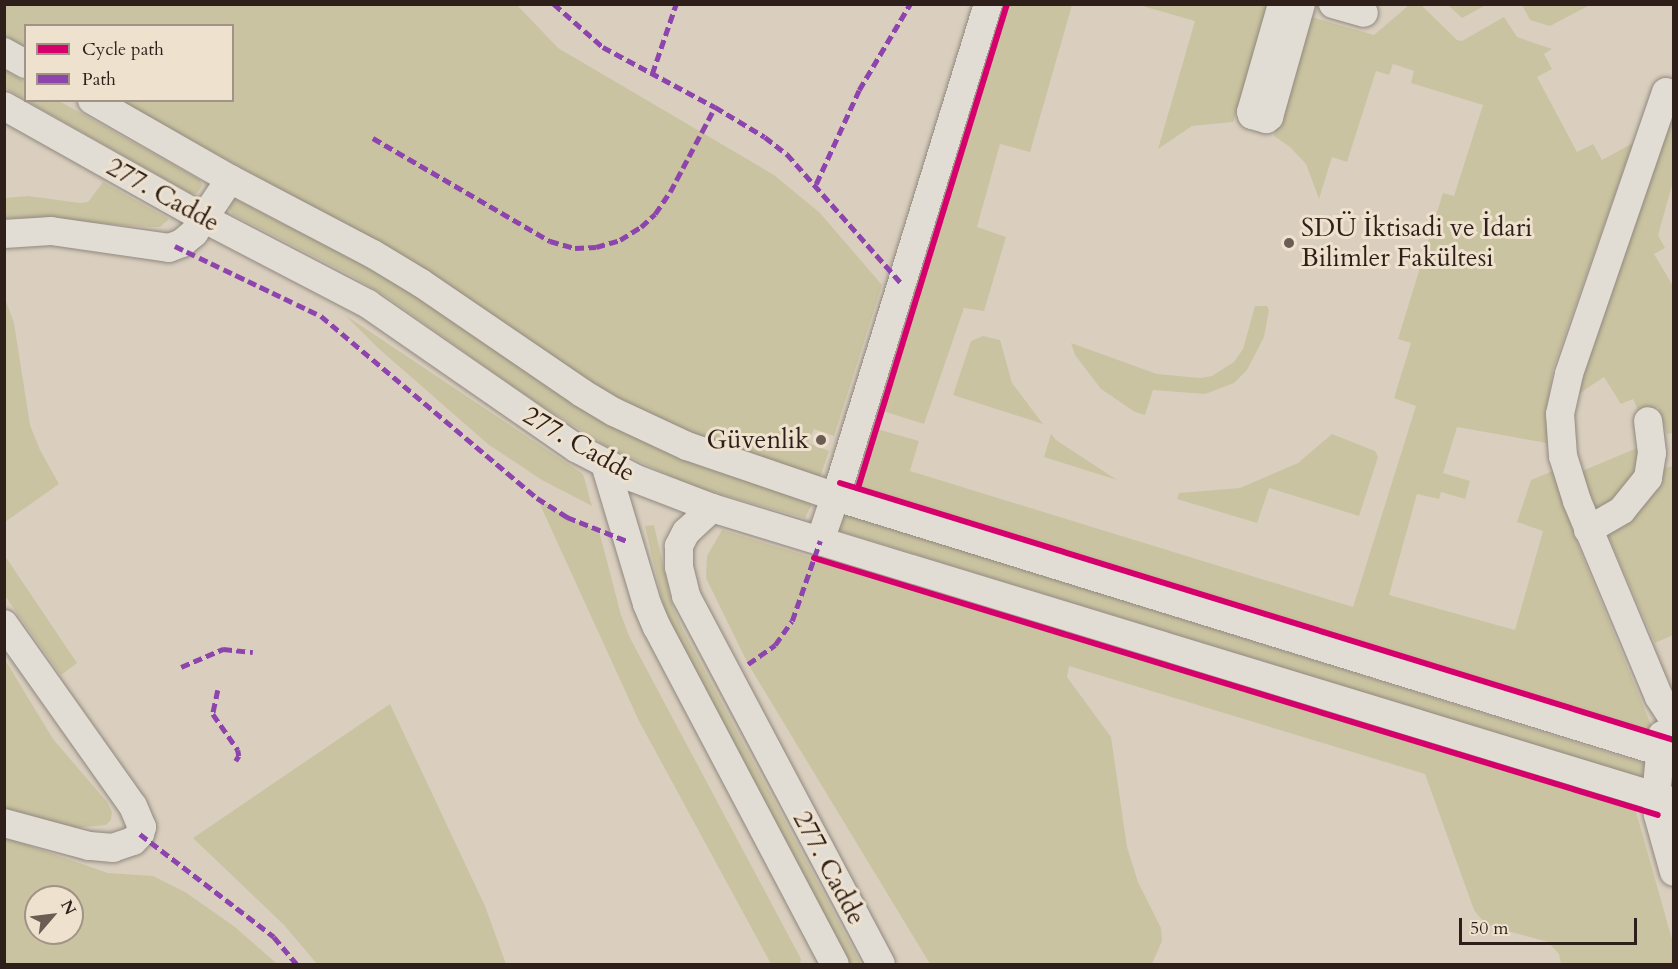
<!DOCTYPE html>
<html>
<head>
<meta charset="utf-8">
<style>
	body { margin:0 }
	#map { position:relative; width:1678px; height:969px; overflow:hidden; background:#dacfbf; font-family:Cardo,serif }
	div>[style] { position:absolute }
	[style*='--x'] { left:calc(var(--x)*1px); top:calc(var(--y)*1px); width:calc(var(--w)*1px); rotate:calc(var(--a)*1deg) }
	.green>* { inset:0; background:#cac3a1 }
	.roads { filter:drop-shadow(0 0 2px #90887e) drop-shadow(0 0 2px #90887e) }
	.minor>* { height:28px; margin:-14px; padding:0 14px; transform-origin:14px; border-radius:14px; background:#e2ddd4 }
	.quiet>* { height:4.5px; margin-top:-2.25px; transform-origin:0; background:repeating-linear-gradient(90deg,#8e44ad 0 9px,transparent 0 13.5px) }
	.cycleway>* { height:6px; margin:-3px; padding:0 3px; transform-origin:3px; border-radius:3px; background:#d6006c }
	.dots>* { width:16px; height:16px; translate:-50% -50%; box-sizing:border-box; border:3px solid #eee1ce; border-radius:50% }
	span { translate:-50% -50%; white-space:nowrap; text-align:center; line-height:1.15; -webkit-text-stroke:6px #eee1ce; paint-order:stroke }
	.street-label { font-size:26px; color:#2e1f1a }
	.poi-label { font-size:26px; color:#2e1f1a }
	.left { translate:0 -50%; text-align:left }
	.right { translate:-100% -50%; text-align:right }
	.frame { position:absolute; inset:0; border:6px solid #2e1f1a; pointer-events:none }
	.legend { position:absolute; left:24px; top:24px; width:210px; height:78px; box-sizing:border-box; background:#eee1ce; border:2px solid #a19386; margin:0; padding:8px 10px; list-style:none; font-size:18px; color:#2e1f1a }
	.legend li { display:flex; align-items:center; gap:12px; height:30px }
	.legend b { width:30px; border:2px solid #a19386 }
	.north { position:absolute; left:24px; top:885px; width:60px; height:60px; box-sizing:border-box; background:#eee1ce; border:2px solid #a19386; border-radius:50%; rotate:62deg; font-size:16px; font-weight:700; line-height:24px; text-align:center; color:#2e1f1a }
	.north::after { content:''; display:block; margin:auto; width:21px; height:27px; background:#6a5d54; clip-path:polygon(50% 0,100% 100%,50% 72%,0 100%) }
	.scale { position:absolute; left:1459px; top:918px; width:178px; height:27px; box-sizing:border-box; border:3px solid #2e1f1a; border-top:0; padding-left:8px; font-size:18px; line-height:21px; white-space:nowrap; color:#2e1f1a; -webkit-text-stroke:4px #eee1ce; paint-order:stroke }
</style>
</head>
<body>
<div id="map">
	<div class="green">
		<i style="clip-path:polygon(5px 5px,517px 5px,558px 48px,774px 175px,820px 213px,882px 285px,834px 436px,814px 429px,808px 443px,829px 451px,820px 477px,743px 453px,677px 428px,602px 391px,398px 254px,120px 101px,232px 100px,232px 26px,26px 26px,25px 49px,5px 37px)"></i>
		<i style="clip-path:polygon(1007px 5px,1072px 5px,1030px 152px,1000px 144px,977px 227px,1006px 237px,984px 311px,964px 308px,924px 424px,883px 411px)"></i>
		<i style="clip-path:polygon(1139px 5px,1270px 5px,1233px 122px,1192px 126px,1158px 149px,1195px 21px)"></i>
		<i style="clip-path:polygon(1409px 5px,1421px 5px,1457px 40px,1462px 41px,1504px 17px,1517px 37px,1552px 49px,1544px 54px,1552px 69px,1537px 77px,1577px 152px,1593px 144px,1602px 160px,1633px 143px,1553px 369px,1547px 406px,1547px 443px,1457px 427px,1443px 473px,1470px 481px,1465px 499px,1441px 492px,1439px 499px,1417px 494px,1389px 595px,1515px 630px,1543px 531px,1517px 522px,1531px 480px,1553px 471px,1579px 548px,1655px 735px,858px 488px,877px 429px,919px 441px,910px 471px,1353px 607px,1416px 406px,1394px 398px,1411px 343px,1398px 339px,1443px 193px,1454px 196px,1483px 105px,1411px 83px,1414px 71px,1393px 64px,1389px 75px,1376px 71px,1347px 162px,1332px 157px,1319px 199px,1306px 164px,1290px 147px,1274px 136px,1308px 16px,1374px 35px)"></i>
		<i style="clip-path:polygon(1448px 5px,1486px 5px,1462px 18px)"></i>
		<i style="clip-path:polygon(1522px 5px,1590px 5px,1550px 26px,1530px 20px)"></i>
		<i style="clip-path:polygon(4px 70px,25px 82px,25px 99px,5px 88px)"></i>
		<i style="clip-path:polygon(27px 101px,59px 101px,200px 180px,202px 186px,197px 193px,192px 194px)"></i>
		<i style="clip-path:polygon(1673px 121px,1673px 182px,1658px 235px,1665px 248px,1654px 254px,1673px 286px,1673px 441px,1672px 433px,1667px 434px,1658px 407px,1640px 414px,1633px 399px,1621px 404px,1604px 377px,1577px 395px,1670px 123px)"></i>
		<i style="clip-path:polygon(103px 182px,169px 219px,160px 227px,150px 227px,42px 219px,5px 218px,5px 198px,28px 196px,80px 203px,88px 202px)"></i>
		<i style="clip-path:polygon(235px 199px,391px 279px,616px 428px,699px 466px,809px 501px,811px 506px,805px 518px,695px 487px,608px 447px,525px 395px,387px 297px,352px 276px,232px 214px,229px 208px)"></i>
		<i style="clip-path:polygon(4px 296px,14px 323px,30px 425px,40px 450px,59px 484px,5px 522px)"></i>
		<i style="clip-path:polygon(1255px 306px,1267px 306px,1269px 310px,1264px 337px,1247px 370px,1234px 383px,1205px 394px,1153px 390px,1145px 415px,1135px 412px,1101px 389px,1075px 355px,1071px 343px,1157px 374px,1200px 378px,1212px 376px,1234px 362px,1243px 349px)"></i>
		<i style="clip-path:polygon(345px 315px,583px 474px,592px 506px,542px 480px,489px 445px,378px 348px)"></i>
		<i style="clip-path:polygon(983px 336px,1000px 340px,1012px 383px,1043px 424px,953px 395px,971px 341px)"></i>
		<i style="clip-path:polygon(1051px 434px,1056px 440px,1117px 480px,1044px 457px)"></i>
		<i style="clip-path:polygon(1332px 434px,1375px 451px,1378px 457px,1359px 516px,1269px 488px,1257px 523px,1177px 499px,1179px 493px,1240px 488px,1298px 463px)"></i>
		<i style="clip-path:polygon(1642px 446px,1637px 479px,1598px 513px,1582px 471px)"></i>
		<i style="clip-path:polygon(1673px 466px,1673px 635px,1655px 643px,1607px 533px,1636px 514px,1654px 493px,1664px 468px)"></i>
		<i style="clip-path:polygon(537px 498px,567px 517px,599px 531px,621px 615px,630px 638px,801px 959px,800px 964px,771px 964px,639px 721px)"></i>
		<i style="clip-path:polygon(843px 513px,1645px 764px,1642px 778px,833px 529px)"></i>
		<i style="clip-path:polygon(654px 525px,673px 608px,684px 632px,861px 964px,850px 964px,675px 635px,665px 612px,645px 526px)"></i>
		<i style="clip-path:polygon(722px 530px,1635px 808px,1673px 943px,1673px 964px,1561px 964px,1559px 954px,1548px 942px,1486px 925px,1474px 910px,1425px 774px,1069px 666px,1067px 677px,1111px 737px,1127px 847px,1138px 882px,1161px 928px,1162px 941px,1152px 964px,930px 964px,748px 664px,706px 578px,707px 556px)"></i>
		<i style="clip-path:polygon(5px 556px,77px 663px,61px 675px,5px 596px)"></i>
		<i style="clip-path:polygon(4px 658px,53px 739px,107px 802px,112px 812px,111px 820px,106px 825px,75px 828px,5px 809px)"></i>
		<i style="clip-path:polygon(390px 704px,485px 906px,506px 964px,317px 964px,284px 925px,193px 838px)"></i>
		<i style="clip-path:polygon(evenodd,4px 837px,108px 873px,153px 876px,185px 892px,235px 927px,277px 964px,5px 964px,4px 837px,36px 897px,72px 897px,72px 933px,36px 933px,36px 897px)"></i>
	</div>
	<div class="roads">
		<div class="minor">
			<i style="--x:1282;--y:4;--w:112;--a:106"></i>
			<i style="--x:1251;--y:112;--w:3;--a:72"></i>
			<i style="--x:1252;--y:115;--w:15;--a:16"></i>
			<i style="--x:1266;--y:119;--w:4;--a:-34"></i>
			<i style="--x:1269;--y:117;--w:117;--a:-74.2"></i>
			<i style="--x:1333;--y:4;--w:32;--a:16"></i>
			<i style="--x:4;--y:52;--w:25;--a:29"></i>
			<i style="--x:1666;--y:92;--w:298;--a:109"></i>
			<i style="--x:1569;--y:374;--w:41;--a:102.7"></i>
			<i style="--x:1560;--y:414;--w:42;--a:85.9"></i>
			<i style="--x:1563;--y:456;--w:47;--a:72.7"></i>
			<i style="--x:1577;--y:501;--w:212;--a:67.3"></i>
			<i style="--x:1659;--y:697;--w:27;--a:57"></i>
			<i style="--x:92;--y:100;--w:159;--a:29.8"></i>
			<i style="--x:230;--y:179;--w:161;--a:27.7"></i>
			<i style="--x:373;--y:254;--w:56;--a:31.1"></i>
			<i style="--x:421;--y:283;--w:195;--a:34.3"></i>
			<i style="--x:582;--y:393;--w:37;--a:31"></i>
			<i style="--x:614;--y:412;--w:81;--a:25"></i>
			<i style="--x:687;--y:446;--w:157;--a:18.9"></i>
			<i style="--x:836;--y:497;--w:877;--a:17.17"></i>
			<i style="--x:4;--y:106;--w:231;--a:29.3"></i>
			<i style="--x:205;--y:219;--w:184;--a:27.5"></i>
			<i style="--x:368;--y:304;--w:253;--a:34.7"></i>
			<i style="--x:576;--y:448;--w:65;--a:27.3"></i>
			<i style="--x:634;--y:478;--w:84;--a:21"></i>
			<i style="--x:712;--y:508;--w:1006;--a:16.99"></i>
			<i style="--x:4;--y:234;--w:47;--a:-3.7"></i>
			<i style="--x:51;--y:231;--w:119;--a:8.2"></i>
			<i style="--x:169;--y:248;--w:14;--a:-21"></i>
			<i style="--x:182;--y:243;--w:16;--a:-40"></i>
			<i style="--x:194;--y:233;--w:65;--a:-56.3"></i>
			<i style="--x:605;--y:464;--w:146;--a:73.3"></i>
			<i style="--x:647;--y:604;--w:25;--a:67"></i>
			<i style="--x:657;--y:627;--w:381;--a:62.2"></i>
			<i style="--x:712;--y:508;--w:35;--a:137"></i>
			<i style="--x:686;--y:532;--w:16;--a:117"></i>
			<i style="--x:679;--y:546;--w:21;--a:90"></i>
			<i style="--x:679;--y:567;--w:30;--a:76"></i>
			<i style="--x:686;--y:596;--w:416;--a:62.1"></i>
			<i style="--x:1588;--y:530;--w:39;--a:-30"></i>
			<i style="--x:1622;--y:510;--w:41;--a:-50.9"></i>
			<i style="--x:1648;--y:478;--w:25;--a:-81"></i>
			<i style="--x:1652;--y:453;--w:32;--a:-97"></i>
			<i style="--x:820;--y:541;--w:61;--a:-71"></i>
			<i style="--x:840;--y:483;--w:501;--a:-72.83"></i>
			<i style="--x:4;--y:624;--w:223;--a:54.7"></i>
			<i style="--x:133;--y:806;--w:23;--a:67"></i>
			<i style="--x:142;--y:827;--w:7;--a:106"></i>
			<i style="--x:140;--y:834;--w:10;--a:135"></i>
			<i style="--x:133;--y:841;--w:21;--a:161"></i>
			<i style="--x:113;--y:848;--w:24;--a:-175"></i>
			<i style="--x:89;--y:846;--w:88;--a:-164.9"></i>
			<i style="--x:1662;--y:735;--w:61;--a:95.6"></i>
			<i style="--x:1656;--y:796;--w:19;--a:84"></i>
			<i style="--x:1658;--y:815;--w:59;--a:74.3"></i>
		</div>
	</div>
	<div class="quiet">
		<i style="--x:554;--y:4;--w:65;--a:41.3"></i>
		<i style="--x:603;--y:47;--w:127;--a:28.2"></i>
		<i style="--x:715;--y:107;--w:58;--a:31"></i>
		<i style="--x:765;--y:137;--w:28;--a:38"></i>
		<i style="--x:787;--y:154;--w:174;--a:48.5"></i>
		<i style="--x:652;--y:74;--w:74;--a:-71.1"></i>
		<i style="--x:373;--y:138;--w:205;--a:30.2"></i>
		<i style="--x:550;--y:241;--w:26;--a:16"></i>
		<i style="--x:575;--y:248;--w:21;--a:-3"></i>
		<i style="--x:596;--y:247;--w:25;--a:-16"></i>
		<i style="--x:620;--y:240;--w:25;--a:-32"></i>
		<i style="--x:641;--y:227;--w:19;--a:-43"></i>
		<i style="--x:655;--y:214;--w:27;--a:-56"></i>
		<i style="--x:670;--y:192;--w:96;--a:-62.1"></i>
		<i style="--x:816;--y:184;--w:103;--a:-65.4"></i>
		<i style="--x:859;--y:90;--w:100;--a:-59.3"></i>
		<i style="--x:175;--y:246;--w:162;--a:25.6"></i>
		<i style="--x:321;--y:316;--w:282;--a:40.1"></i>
		<i style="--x:537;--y:498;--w:36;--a:32"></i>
		<i style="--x:567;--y:517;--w:65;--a:21.8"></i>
		<i style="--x:748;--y:664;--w:33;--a:-35"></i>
		<i style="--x:775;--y:645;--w:29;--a:-55"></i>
		<i style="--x:792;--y:621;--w:85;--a:-70.7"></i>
		<i style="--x:181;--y:667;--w:46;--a:-23.2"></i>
		<i style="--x:223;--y:649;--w:30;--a:6"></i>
		<i style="--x:218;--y:690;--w:25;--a:102"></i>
		<i style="--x:213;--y:714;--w:44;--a:55.2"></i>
		<i style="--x:238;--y:750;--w:6;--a:81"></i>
		<i style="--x:239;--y:756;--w:6;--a:121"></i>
		<i style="--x:140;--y:834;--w:169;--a:37.5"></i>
		<i style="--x:274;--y:937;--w:35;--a:50"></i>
	</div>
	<div class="cycleway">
		<i style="--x:840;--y:483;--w:873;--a:17.13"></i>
		<i style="--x:858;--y:488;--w:506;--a:-72.89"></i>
		<i style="--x:814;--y:558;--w:882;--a:16.94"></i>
	</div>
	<div class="dots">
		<i style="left:1289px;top:243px;background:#6a5d54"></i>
		<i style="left:821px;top:440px;background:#6a5d54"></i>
	</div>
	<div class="street-label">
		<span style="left:163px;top:195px;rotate:29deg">277. Cadde</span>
		<span style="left:579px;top:444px;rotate:30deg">277. Cadde</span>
		<span style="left:829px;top:868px;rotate:62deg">277. Cadde</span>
	</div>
	<div class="poi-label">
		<span class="left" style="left:1301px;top:243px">SDÜ İktisadi ve İdari<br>Bilimler Fakültesi</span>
		<span class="right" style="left:809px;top:440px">Güvenlik</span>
	</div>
	<div class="frame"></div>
	<ul class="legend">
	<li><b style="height:8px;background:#d6006c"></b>Cycle path</li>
	<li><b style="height:8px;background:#8e44ad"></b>Path</li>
	</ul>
	<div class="north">N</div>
	<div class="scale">50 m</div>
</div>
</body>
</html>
